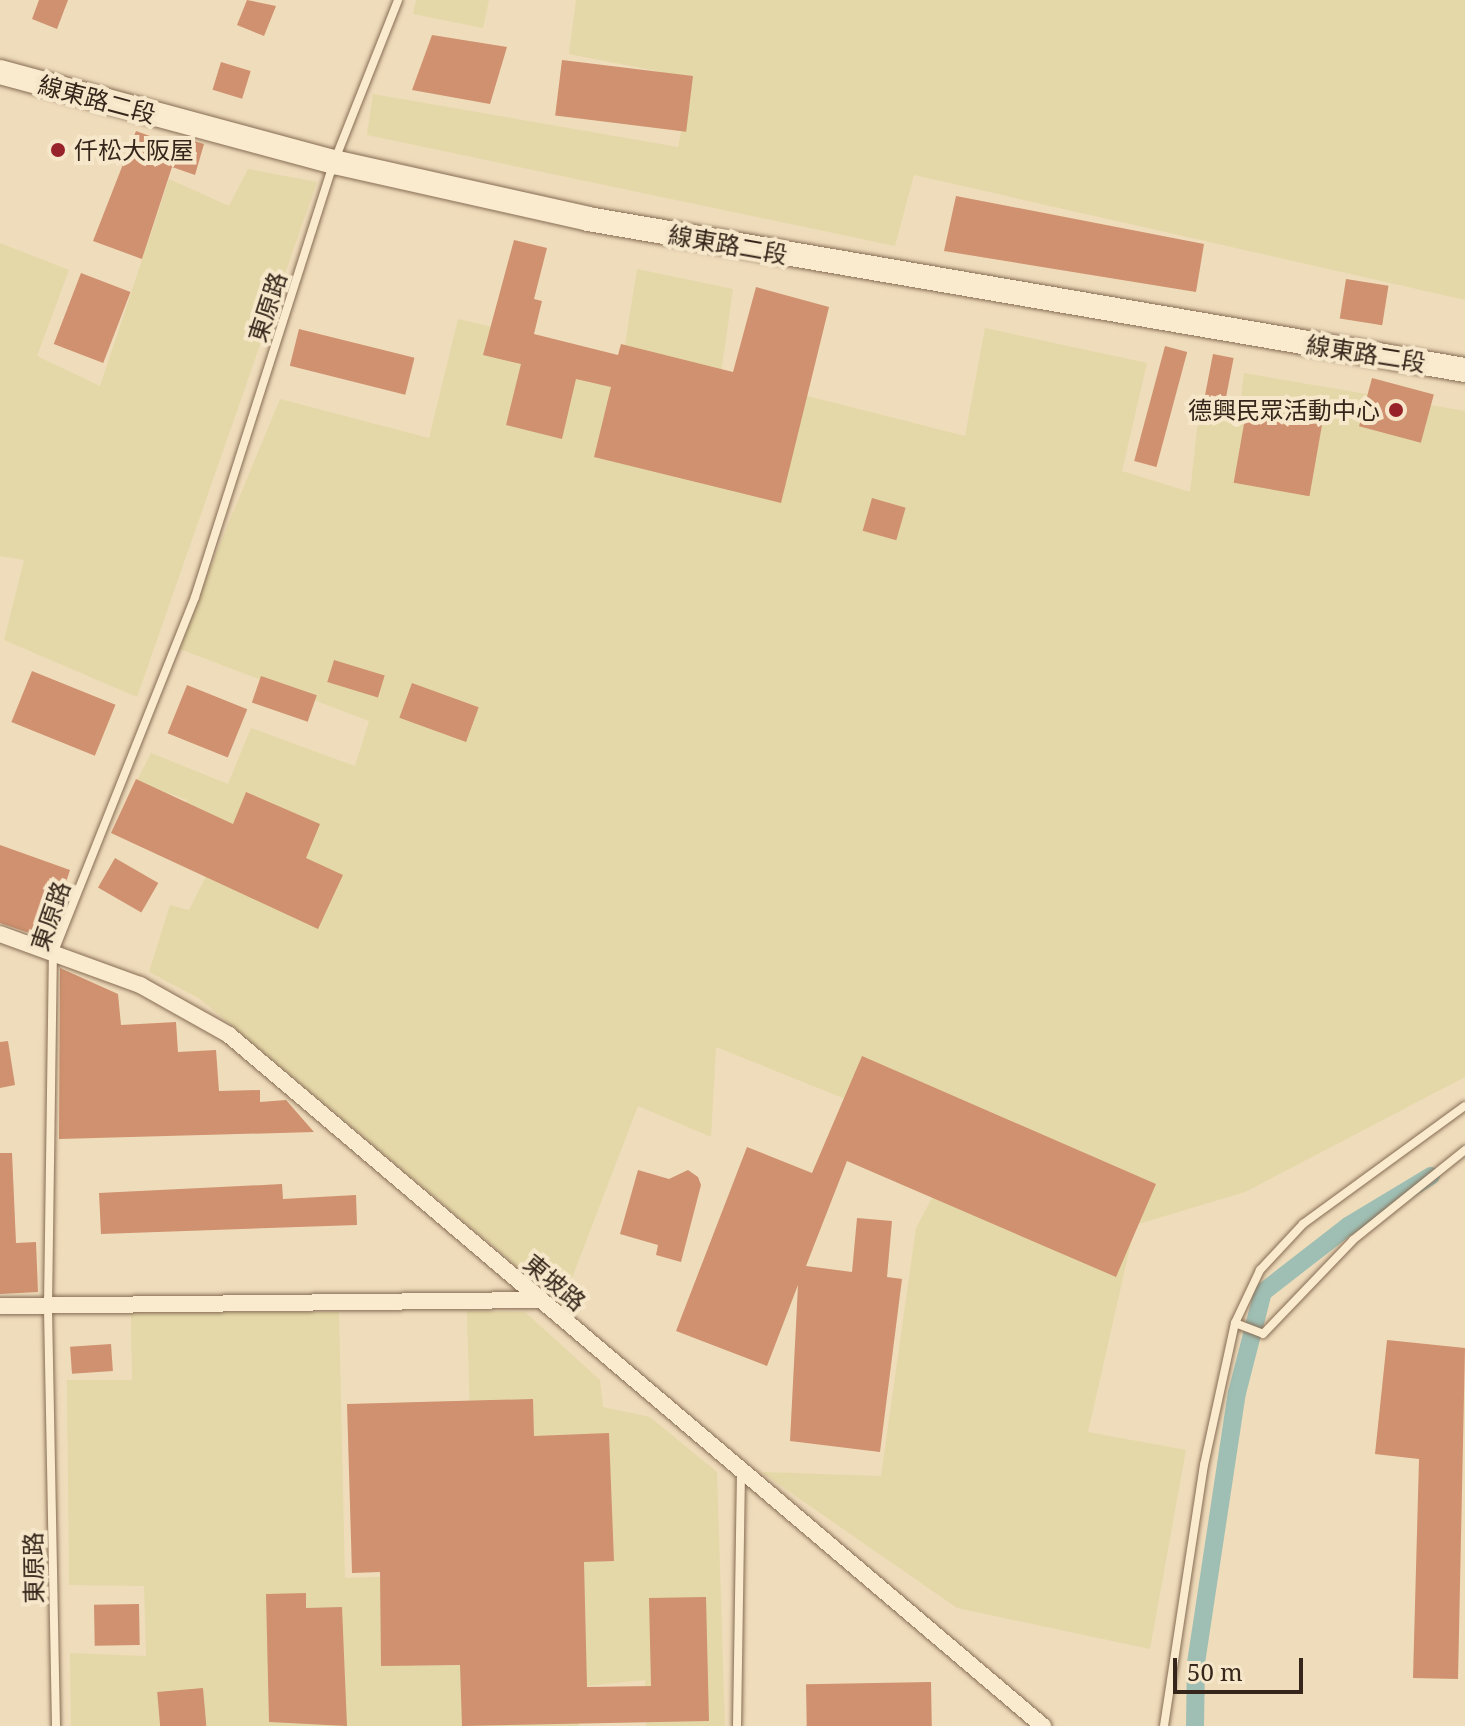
<!DOCTYPE html>
<html>
<head>
<meta charset="utf-8">
<style>
	body { margin:0 }
	#map { position:relative; width:1465px; height:1726px; overflow:hidden; background:#efdcbb; font-family:"Noto Serif","Noto Sans TC",serif }
	div>[style] { position:absolute }
	[style*='--x'] { left:calc(var(--x)*1px); top:calc(var(--y)*1px); width:calc(var(--w)*1px); rotate:calc(var(--a)*1deg) }
	.farmland>* { inset:0; background:#e5d8a8 }
	.canal>* { height:18px; margin:-9px; padding:0 9px; transform-origin:9px; border-radius:9px; background:#9fbfb4 }
	.building>* { inset:0; background:#cf916f; transform-origin:0 0 }
	.roads { filter:drop-shadow(0 0 2px #866c54) drop-shadow(0 0 2px #866c54) }
	.lane>* { height:8px; margin:-4px; padding:0 4px; transform-origin:4px; border-radius:4px; background:#faeace }
	.street>* { height:16px; margin:-8px; padding:0 8px; transform-origin:8px; border-radius:8px; background:#faeace }
	.secondary>* { height:24px; margin:-12px; padding:0 12px; transform-origin:12px; border-radius:12px; background:#faeace }
	.dots>* { width:22px; height:22px; translate:-50% -50%; box-sizing:border-box; border:4px solid #f6e7ca; border-radius:50% }
	span { translate:-50% -50%; white-space:nowrap; text-align:center; line-height:1.15; -webkit-text-stroke:8px #f6e7ca; paint-order:stroke }
	.street-label { font-size:24px; color:#35251a }
	.poi-label { font-size:24px; color:#35251a }
	.left { translate:0 -50%; text-align:left }
	.right { translate:-100% -50%; text-align:right }
	.scale { position:absolute; left:1173px; top:1658px; width:130px; height:36px; box-sizing:border-box; border:4px solid #35251a; border-top:0; padding-left:10px; font-size:24px; line-height:28px; white-space:nowrap; color:#35251a; -webkit-text-stroke:6px #f6e7ca; paint-order:stroke }
</style>
</head>
<body>
<div id="map">
	<div class="farmland">
		<i style="clip-path:polygon(416px 0,489px 0,483px 28px,413px 14px)"></i>
		<i style="clip-path:polygon(576px 0,1465px 0,1465px 300px,914px 175px,895px 246px,367px 135px,373px 94px,678px 147px,692px 78px,569px 54px)"></i>
		<i style="clip-path:polygon(248px 169px,317px 182px,137px 697px,4px 640px,24px 560px,0 556px,0 243px,69px 270px,37px 356px,100px 386px,169px 179px,229px 206px)"></i>
		<i style="clip-path:polygon(637px 269px,733px 289px,721px 374px,965px 436px,985px 328px,1147px 363px,1122px 471px,1190px 492px,1199px 412px,1238px 426px,1244px 373px,1465px 411px,1465px 1077px,1245px 1192px,1135px 1225px,1088px 1432px,1186px 1450px,1150px 1649px,957px 1608px,761px 1472px,881px 1476px,916px 1228px,960px 1145px,716px 1047px,711px 1137px,638px 1106px,562px 1304px,200px 999px,149px 972px,170px 905px,189px 910px,218px 853px,169px 825px,187px 800px,136px 782px,151px 753px,228px 784px,251px 728px,355px 766px,369px 721px,177px 648px,280px 399px,429px 438px,458px 319px,623px 357px)"></i>
		<i style="clip-path:polygon(467px 1311px,525px 1312px,600px 1380px,603px 1407px,650px 1417px,717px 1472px,725px 1726px,646px 1726px,645px 1680px,579px 1687px,579px 1726px,71px 1726px,70px 1653px,146px 1656px,144px 1586px,69px 1585px,67px 1380px,132px 1380px,131px 1312px,339px 1312px,345px 1578px,474px 1574px)"></i>
	</div>
	<div class="canal">
		<i style="--x:1195;--y:1726;--w:63;--a:-89.1"></i>
		<i style="--x:1196;--y:1663;--w:273;--a:-81.4"></i>
		<i style="--x:1237;--y:1393;--w:104;--a:-75.6"></i>
		<i style="--x:1263;--y:1292;--w:108;--a:-37.8"></i>
		<i style="--x:1348;--y:1226;--w:97;--a:-31.1"></i>
	</div>
	<div class="building">
		<i style="clip-path:polygon(39px 0,68px 0,57px 29px,32px 19px)"></i>
		<i style="clip-path:polygon(247px 0,276px 6px,264px 36px,237px 25px)"></i>
		<i style="clip-path:polygon(432px 35px,507px 47px,490px 104px,412px 90px)"></i>
		<i style="left:562px;top:60px;width:132px;height:56px;rotate:7deg"></i>
		<i style="left:221px;top:62px;width:31px;height:29px;rotate:17deg"></i>
		<i style="clip-path:polygon(136px 131px,183px 148px,187px 139px,204px 144px,195px 175px,172px 167px,142px 259px,93px 241px)"></i>
		<i style="clip-path:polygon(956px 196px,1204px 244px,1196px 292px,944px 251px)"></i>
		<i style="clip-path:polygon(514px 240px,547px 248px,534px 299px,542px 301px,534px 334px,618px 355px,621px 344px,733px 372px,756px 287px,829px 307px,781px 503px,594px 457px,611px 387px,576px 379px,562px 439px,506px 425px,521px 364px,483px 355px)"></i>
		<i style="left:81px;top:273px;width:53px;height:76px;rotate:21deg"></i>
		<i style="left:1346px;top:279px;width:43px;height:40px;rotate:9deg"></i>
		<i style="left:299px;top:329px;width:119px;height:38px;rotate:14deg"></i>
		<i style="left:1165px;top:346px;width:23px;height:119px;rotate:15deg"></i>
		<i style="left:1213px;top:354px;width:21px;height:43px;rotate:11deg"></i>
		<i style="left:1372px;top:378px;width:64px;height:50px;rotate:15deg"></i>
		<i style="left:1247px;top:407px;width:77px;height:77px;rotate:10deg"></i>
		<i style="left:872px;top:498px;width:35px;height:34px;rotate:16deg"></i>
		<i style="left:334px;top:660px;width:53px;height:23px;rotate:17deg"></i>
		<i style="left:32px;top:671px;width:90px;height:55px;rotate:22deg"></i>
		<i style="left:261px;top:676px;width:59px;height:28px;rotate:19deg"></i>
		<i style="left:412px;top:683px;width:71px;height:37px;rotate:20deg"></i>
		<i style="left:187px;top:685px;width:65px;height:52px;rotate:22deg"></i>
		<i style="clip-path:polygon(136px 779px,233px 824px,246px 792px,320px 824px,306px 858px,343px 875px,318px 929px,111px 833px)"></i>
		<i style="clip-path:polygon(0 845px,70px 870px,47px 939px,0 923px)"></i>
		<i style="left:115px;top:858px;width:50px;height:34px;rotate:30deg"></i>
		<i style="clip-path:polygon(60px 968px,118px 994px,121px 1025px,176px 1022px,178px 1052px,216px 1050px,219px 1091px,260px 1090px,260px 1102px,286px 1100px,314px 1132px,59px 1139px)"></i>
		<i style="clip-path:polygon(8px 1041px,15px 1085px,0 1088px,0 1042px)"></i>
		<i style="clip-path:polygon(862px 1056px,1156px 1184px,1116px 1277px,847px 1161px,806px 1266px,852px 1272px,857px 1218px,892px 1221px,887px 1277px,902px 1279px,880px 1452px,790px 1441px,798px 1285px,767px 1366px,676px 1331px,747px 1147px,812px 1173px)"></i>
		<i style="clip-path:polygon(0 1153px,12px 1153px,16px 1243px,36px 1242px,38px 1292px,0 1294px)"></i>
		<i style="clip-path:polygon(638px 1170px,669px 1179px,688px 1170px,698px 1177px,701px 1185px,681px 1262px,656px 1255px,658px 1245px,620px 1234px)"></i>
		<i style="clip-path:polygon(282px 1184px,283px 1199px,356px 1195px,357px 1225px,101px 1234px,99px 1193px)"></i>
		<i style="clip-path:polygon(1387px 1340px,1465px 1348px,1458px 1679px,1413px 1678px,1419px 1459px,1375px 1454px)"></i>
		<i style="left:111px;top:1344px;width:27px;height:41px;rotate:86deg"></i>
		<i style="clip-path:polygon(533px 1399px,534px 1436px,609px 1433px,614px 1561px,584px 1562px,587px 1687px,651px 1686px,649px 1598px,706px 1597px,709px 1721px,462px 1726px,460px 1665px,381px 1666px,380px 1572px,352px 1573px,347px 1404px)"></i>
		<i style="clip-path:polygon(306px 1593px,306px 1608px,342px 1607px,347px 1726px,269px 1722px,266px 1594px)"></i>
		<i style="left:139px;top:1604px;width:41px;height:45px;rotate:89deg"></i>
		<i style="left:931px;top:1682px;width:44px;height:125px;rotate:89deg"></i>
		<i style="left:203px;top:1688px;width:38px;height:46px;rotate:85deg"></i>
	</div>
	<div class="roads">
		<div class="lane">
			<i style="--x:1235;--y:1323;--w:30;--a:21"></i>
			<i style="--x:1263;--y:1334;--w:130;--a:-46.2"></i>
			<i style="--x:1353;--y:1240;--w:144;--a:-38.8"></i>
			<i style="--x:56;--y:1726;--w:420;--a:-91.1"></i>
			<i style="--x:48;--y:1306;--w:352;--a:-89.2"></i>
			<i style="--x:53;--y:954;--w:384;--a:-68.3"></i>
			<i style="--x:195;--y:597;--w:457;--a:-72.3"></i>
			<i style="--x:334;--y:162;--w:174;--a:-68.4"></i>
			<i style="--x:737;--y:1726;--w:254;--a:-89.1"></i>
			<i style="--x:1164;--y:1726;--w:264;--a:-81.3"></i>
			<i style="--x:1204;--y:1465;--w:145;--a:-77.7"></i>
			<i style="--x:1235;--y:1323;--w:59;--a:-64.7"></i>
			<i style="--x:1260;--y:1270;--w:63;--a:-46.9"></i>
			<i style="--x:1303;--y:1224;--w:200;--a:-36.1"></i>
		</div>
		<div class="street">
			<i style="--x:0;--y:934;--w:149;--a:20"></i>
			<i style="--x:140;--y:985;--w:102;--a:29.3"></i>
			<i style="--x:229;--y:1035;--w:1068;--a:40.33"></i>
			<i style="--x:0;--y:1306;--w:539;--a:-0.64"></i>
		</div>
		<div class="secondary">
			<i style="--x:0;--y:72;--w:346;--a:15.1"></i>
			<i style="--x:334;--y:162;--w:260;--a:12.6"></i>
			<i style="--x:588;--y:219;--w:890;--a:9.77"></i>
		</div>
	</div>
	<div class="dots">
		<i style="left:58px;top:150px;background:#97222a"></i>
		<i style="left:1396px;top:410px;background:#97222a"></i>
	</div>
	<div class="street-label">
		<span style="left:97px;top:99px;rotate:15deg">線東路二段</span>
		<span style="left:728px;top:244px;rotate:10deg">線東路二段</span>
		<span style="left:267px;top:307px;rotate:-72deg">東原路</span>
		<span style="left:1366px;top:353px;rotate:9deg">線東路二段</span>
		<span style="left:50px;top:916px;rotate:-71deg">東原路</span>
		<span style="left:555px;top:1282px;rotate:40deg">東坡路</span>
		<span style="left:33px;top:1568px;rotate:-91deg">東原路</span>
	</div>
	<div class="poi-label">
		<span class="left" style="left:74px;top:150px">仟松大阪屋</span>
		<span class="right" style="left:1380px;top:410px">德興民眾活動中心</span>
	</div>
	<div class="scale">50 m</div>
</div>
</body>
</html>
